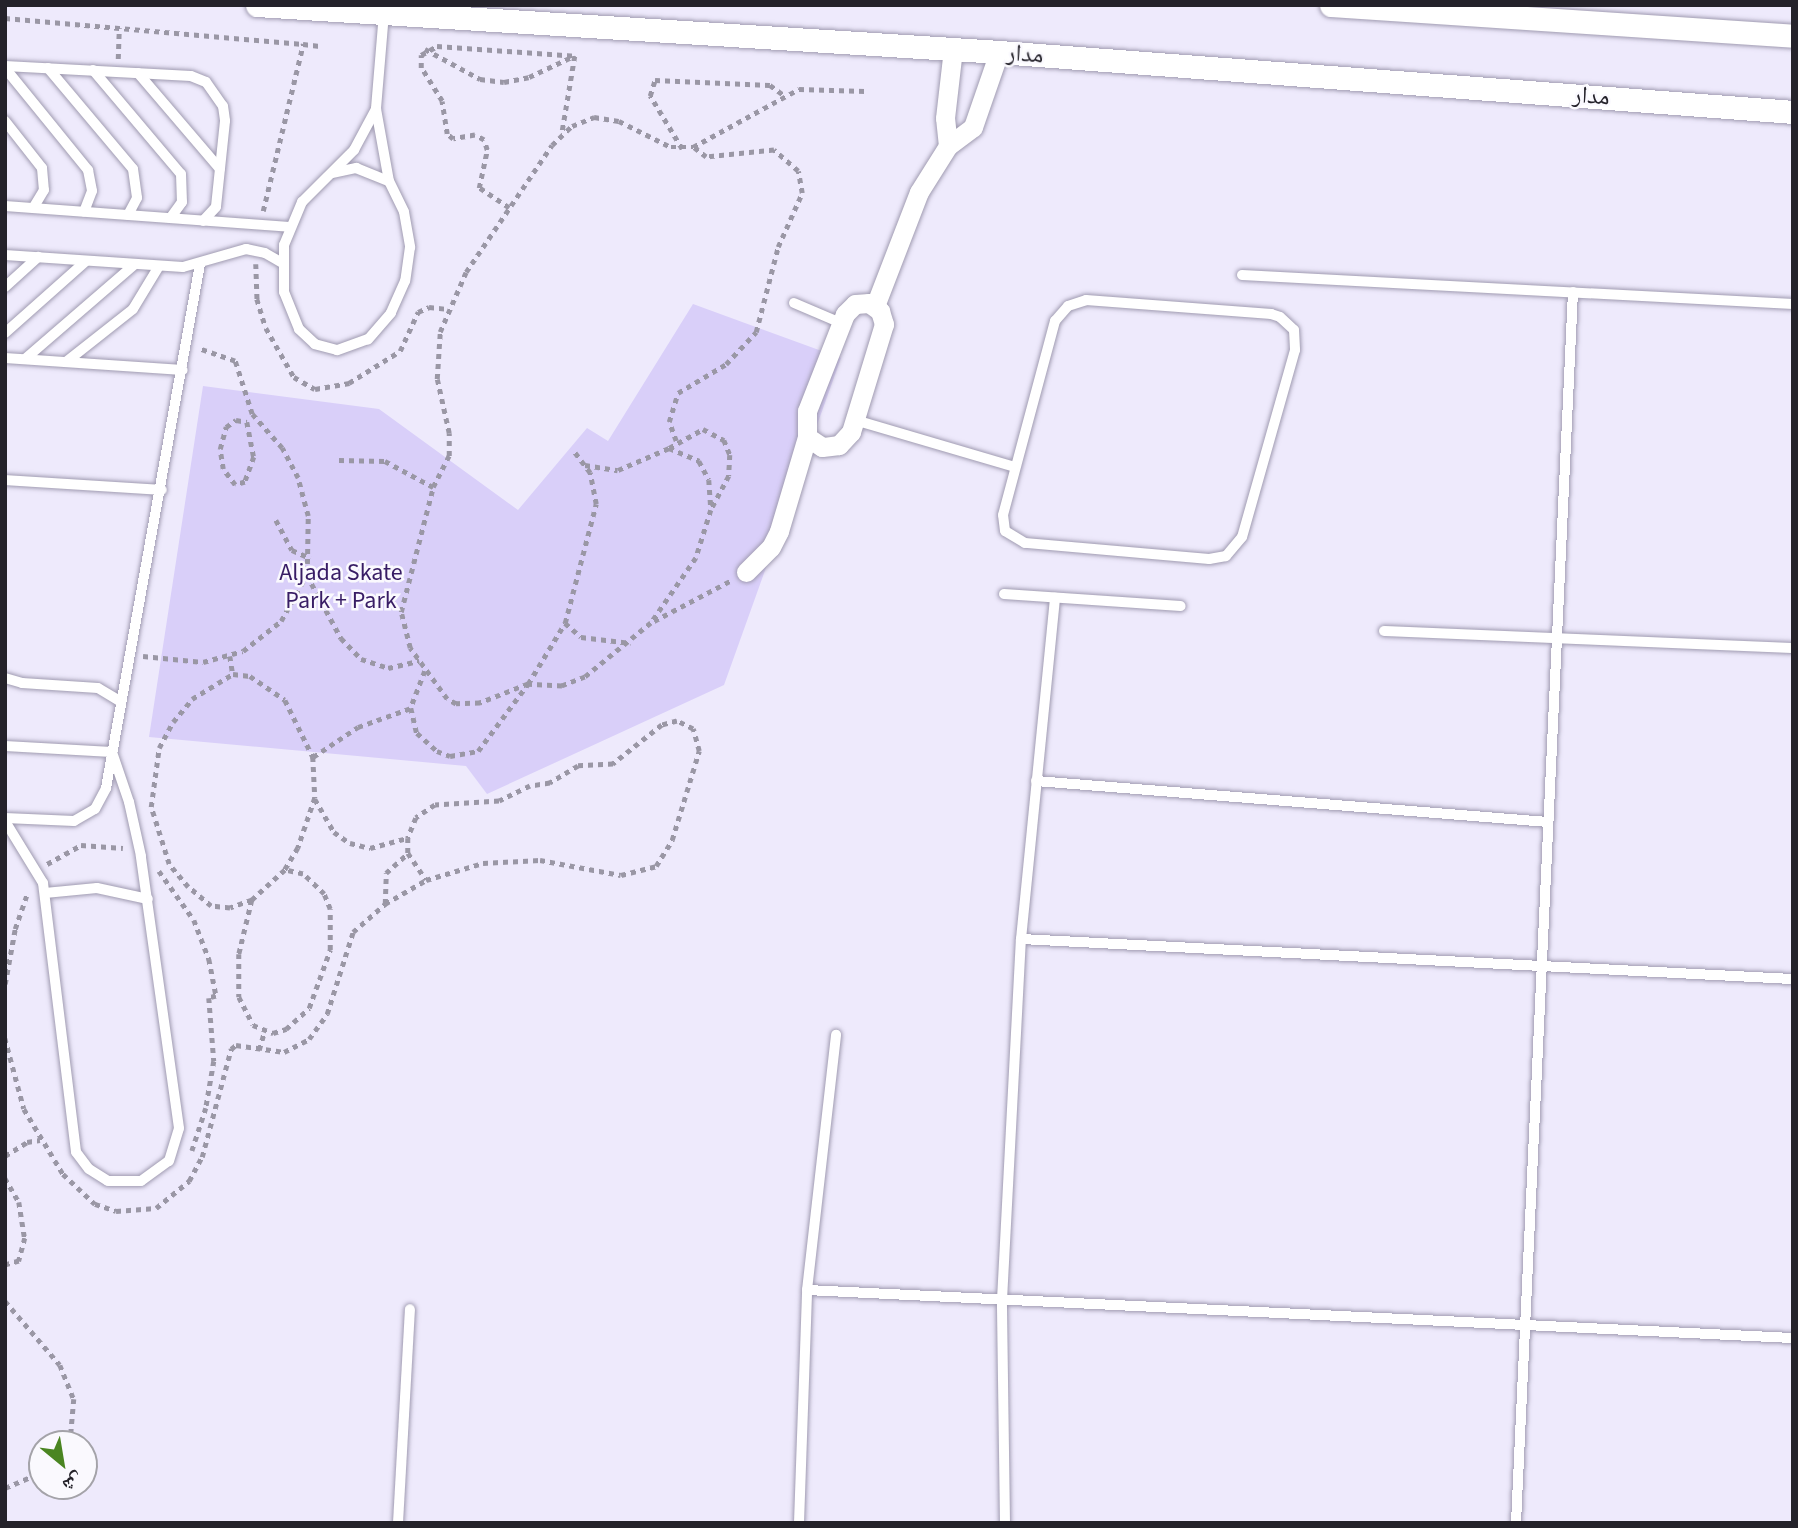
<!DOCTYPE html>
<html>
<head>
<meta charset="utf-8">
<style>
	body { margin:0 }
	#map { position:relative; width:1798px; height:1528px; overflow:hidden; background:#eeeafc; font-family:"Source Sans 3","Noto Naskh Arabic",sans-serif }
	div>[style] { position:absolute }
	[style*='--x'] { left:calc(var(--x)*1px); top:calc(var(--y)*1px); width:calc(var(--w)*1px); rotate:calc(var(--a)*1deg) }
	.green>* { inset:0; background:#d9cff9 }
	.path>* { height:4.5px; margin-top:-2.25px; transform-origin:0; background:repeating-linear-gradient(90deg,#9a97a5 0 5px,transparent 0 10px) }
	.roads { filter:drop-shadow(0 0 2px #a09bb1) drop-shadow(0 0 2px #a09bb1) }
	.service>* { height:10px; margin:-5px; padding:0 5px; transform-origin:5px; border-radius:5px; background:#fff }
	.minor>* { height:19px; margin:-9.5px; padding:0 9.5px; transform-origin:9.5px; border-radius:9.5px; background:#fff }
	.tertiary>* { height:23px; margin:-11.5px; padding:0 11.5px; transform-origin:11.5px; border-radius:11.5px; background:#fff }
	span { translate:-50% -50%; white-space:nowrap; text-align:center; line-height:1.15; -webkit-text-stroke:5px #faf9fe; paint-order:stroke }
	.street-label { font-size:24px; color:#24222a }
	.park-label { font-size:24px; color:#381d65 }
	.frame { position:absolute; inset:0; border:7px solid #24222a; pointer-events:none }
	.north { position:absolute; left:28px; top:1430px; width:70px; height:70px; box-sizing:border-box; background:#faf9fe; border:2px solid #a4a3a9; border-radius:50%; rotate:150deg; font-size:19px; font-weight:700; line-height:28px; text-align:center; color:#24222a }
	.north::after { content:''; display:block; margin:auto; width:24px; height:32px; background:#4a8522; clip-path:polygon(50% 0,100% 100%,50% 72%,0 100%) }
</style>
</head>
<body>
<div id="map">
	<div class="green">
		<i style="clip-path:polygon(693px 304px,841px 358px,724px 685px,487px 794px,466px 766px,149px 737px,203px 386px,379px 409px,518px 510px,587px 428px,608px 441px)"></i>
	</div>
	<div class="path">
		<i style="--x:5;--y:18;--w:299;--a:5"></i>
		<i style="--x:425;--y:49;--w:63;--a:28.6"></i>
		<i style="--x:480;--y:79;--w:24;--a:7"></i>
		<i style="--x:504;--y:82;--w:25;--a:-11"></i>
		<i style="--x:529;--y:77;--w:50;--a:-25"></i>
		<i style="--x:118;--y:59;--w:31;--a:-88"></i>
		<i style="--x:682;--y:149;--w:62;--a:-121.1"></i>
		<i style="--x:650;--y:96;--w:17;--a:-73"></i>
		<i style="--x:655;--y:80;--w:115;--a:2.5"></i>
		<i style="--x:770;--y:85;--w:17;--a:36"></i>
		<i style="--x:509;--y:208;--w:36;--a:-146"></i>
		<i style="--x:479;--y:188;--w:39;--a:-78"></i>
		<i style="--x:487;--y:150;--w:10;--a:-107"></i>
		<i style="--x:484;--y:140;--w:10;--a:-151"></i>
		<i style="--x:475;--y:135;--w:22;--a:170"></i>
		<i style="--x:453;--y:139;--w:8;--a:-140"></i>
		<i style="--x:447;--y:134;--w:33;--a:-99"></i>
		<i style="--x:442;--y:101;--w:39;--a:-122"></i>
		<i style="--x:421;--y:68;--w:13;--a:-90"></i>
		<i style="--x:421;--y:55;--w:18;--a:-29"></i>
		<i style="--x:437;--y:46;--w:138;--a:4.1"></i>
		<i style="--x:575;--y:56;--w:79;--a:99.5"></i>
		<i style="--x:263;--y:211;--w:172;--a:-76.5"></i>
		<i style="--x:303;--y:44;--w:17;--a:7"></i>
		<i style="--x:256;--y:264;--w:35;--a:88"></i>
		<i style="--x:257;--y:299;--w:30;--a:73"></i>
		<i style="--x:266;--y:328;--w:56;--a:60.3"></i>
		<i style="--x:294;--y:377;--w:24;--a:30"></i>
		<i style="--x:315;--y:389;--w:35;--a:-10"></i>
		<i style="--x:349;--y:383;--w:60;--a:-32.1"></i>
		<i style="--x:400;--y:351;--w:43;--a:-65.2"></i>
		<i style="--x:418;--y:312;--w:12;--a:-24"></i>
		<i style="--x:429;--y:307;--w:18;--a:6"></i>
		<i style="--x:236;--y:420;--w:11;--a:10"></i>
		<i style="--x:247;--y:422;--w:36;--a:79"></i>
		<i style="--x:254;--y:457;--w:27;--a:110"></i>
		<i style="--x:245;--y:482;--w:10;--a:163"></i>
		<i style="--x:235;--y:485;--w:20;--a:-127"></i>
		<i style="--x:223;--y:469;--w:20;--a:-99"></i>
		<i style="--x:220;--y:449;--w:23;--a:-75"></i>
		<i style="--x:226;--y:427;--w:12;--a:-35"></i>
		<i style="--x:676;--y:441;--w:20;--a:-110"></i>
		<i style="--x:669;--y:422;--w:30;--a:-73"></i>
		<i style="--x:678;--y:393;--w:56;--a:-31.1"></i>
		<i style="--x:726;--y:364;--w:44;--a:-46.8"></i>
		<i style="--x:756;--y:332;--w:88;--a:-75.5"></i>
		<i style="--x:778;--y:247;--w:59;--a:-66"></i>
		<i style="--x:802;--y:193;--w:22;--a:-100"></i>
		<i style="--x:798;--y:171;--w:32;--a:-139"></i>
		<i style="--x:774;--y:150;--w:68;--a:174.1"></i>
		<i style="--x:706;--y:157;--w:16;--a:-142"></i>
		<i style="--x:669;--y:448;--w:39;--a:-29"></i>
		<i style="--x:703;--y:429;--w:24;--a:28"></i>
		<i style="--x:724;--y:440;--w:16;--a:68"></i>
		<i style="--x:730;--y:455;--w:21;--a:93"></i>
		<i style="--x:729;--y:476;--w:38;--a:118"></i>
		<i style="--x:339;--y:460;--w:46;--a:1.2"></i>
		<i style="--x:385;--y:461;--w:55;--a:28.4"></i>
		<i style="--x:585;--y:465;--w:33;--a:9"></i>
		<i style="--x:618;--y:470;--w:56;--a:-23.3"></i>
		<i style="--x:669;--y:448;--w:33;--a:23"></i>
		<i style="--x:699;--y:461;--w:21;--a:62"></i>
		<i style="--x:709;--y:480;--w:30;--a:86"></i>
		<i style="--x:711;--y:510;--w:50;--a:107.4"></i>
		<i style="--x:696;--y:558;--w:79;--a:124.7"></i>
		<i style="--x:651;--y:623;--w:85;--a:140.7"></i>
		<i style="--x:585;--y:677;--w:25;--a:159"></i>
		<i style="--x:562;--y:686;--w:34;--a:-177"></i>
		<i style="--x:528;--y:684;--w:52;--a:158.4"></i>
		<i style="--x:480;--y:703;--w:24;--a:178"></i>
		<i style="--x:456;--y:704;--w:10;--a:-151"></i>
		<i style="--x:447;--y:699;--w:63;--a:-126"></i>
		<i style="--x:410;--y:648;--w:37;--a:-104"></i>
		<i style="--x:401;--y:612;--w:129;--a:-75.6"></i>
		<i style="--x:433;--y:487;--w:35;--a:-63"></i>
		<i style="--x:449;--y:456;--w:23;--a:-90"></i>
		<i style="--x:449;--y:433;--w:55;--a:-102.5"></i>
		<i style="--x:437;--y:379;--w:47;--a:-86.3"></i>
		<i style="--x:440;--y:332;--w:65;--a:-66.6"></i>
		<i style="--x:466;--y:272;--w:153;--a:-55.9"></i>
		<i style="--x:552;--y:145;--w:28;--a:-44"></i>
		<i style="--x:572;--y:126;--w:24;--a:-22"></i>
		<i style="--x:594;--y:117;--w:25;--a:9"></i>
		<i style="--x:619;--y:121;--w:58;--a:26.6"></i>
		<i style="--x:671;--y:147;--w:22;--a:0"></i>
		<i style="--x:693;--y:147;--w:121;--a:-28.7"></i>
		<i style="--x:799;--y:89;--w:66;--a:1.7"></i>
		<i style="--x:276;--y:520;--w:34;--a:62"></i>
		<i style="--x:292;--y:550;--w:20;--a:24"></i>
		<i style="--x:307;--y:575;--w:72;--a:61.6"></i>
		<i style="--x:341;--y:638;--w:29;--a:46"></i>
		<i style="--x:361;--y:659;--w:28;--a:18"></i>
		<i style="--x:388;--y:668;--w:32;--a:-13"></i>
		<i style="--x:654;--y:621;--w:86;--a:-27.8"></i>
		<i style="--x:565;--y:623;--w:21;--a:41"></i>
		<i style="--x:581;--y:637;--w:50;--a:6.8"></i>
		<i style="--x:143;--y:656;--w:60;--a:5.7"></i>
		<i style="--x:203;--y:662;--w:41;--a:-15.4"></i>
		<i style="--x:243;--y:651;--w:48;--a:-38.3"></i>
		<i style="--x:281;--y:621;--w:54;--a:-61"></i>
		<i style="--x:307;--y:574;--w:58;--a:-89"></i>
		<i style="--x:308;--y:516;--w:39;--a:-105"></i>
		<i style="--x:298;--y:478;--w:34;--a:-118"></i>
		<i style="--x:282;--y:448;--w:45;--a:-131.4"></i>
		<i style="--x:252;--y:414;--w:56;--a:-107.8"></i>
		<i style="--x:235;--y:361;--w:36;--a:-161"></i>
		<i style="--x:230;--y:656;--w:18;--a:81"></i>
		<i style="--x:425;--y:671;--w:40;--a:111"></i>
		<i style="--x:411;--y:708;--w:26;--a:77"></i>
		<i style="--x:417;--y:733;--w:27;--a:42"></i>
		<i style="--x:437;--y:751;--w:14;--a:21"></i>
		<i style="--x:450;--y:756;--w:28;--a:-10"></i>
		<i style="--x:478;--y:751;--w:84;--a:-53.3"></i>
		<i style="--x:528;--y:684;--w:71;--a:-58.8"></i>
		<i style="--x:565;--y:623;--w:123;--a:-75.4"></i>
		<i style="--x:596;--y:504;--w:32;--a:-101"></i>
		<i style="--x:590;--y:473;--w:26;--a:-127"></i>
		<i style="--x:233;--y:674;--w:17;--a:7"></i>
		<i style="--x:250;--y:676;--w:42;--a:34.4"></i>
		<i style="--x:285;--y:700;--w:64;--a:63.8"></i>
		<i style="--x:313;--y:757;--w:41;--a:87.2"></i>
		<i style="--x:315;--y:798;--w:53;--a:108.8"></i>
		<i style="--x:298;--y:848;--w:26;--a:121"></i>
		<i style="--x:285;--y:870;--w:45;--a:137.7"></i>
		<i style="--x:252;--y:900;--w:23;--a:160"></i>
		<i style="--x:230;--y:908;--w:19;--a:-174"></i>
		<i style="--x:211;--y:906;--w:30;--a:-140"></i>
		<i style="--x:188;--y:887;--w:30;--a:-130"></i>
		<i style="--x:169;--y:864;--w:60;--a:-107.5"></i>
		<i style="--x:151;--y:807;--w:60;--a:-82.3"></i>
		<i style="--x:159;--y:748;--w:30;--a:-62"></i>
		<i style="--x:173;--y:722;--w:30;--a:-50"></i>
		<i style="--x:192;--y:699;--w:48;--a:-31.4"></i>
		<i style="--x:313;--y:757;--w:54;--a:-33.7"></i>
		<i style="--x:358;--y:727;--w:56;--a:-19.7"></i>
		<i style="--x:315;--y:799;--w:38;--a:60"></i>
		<i style="--x:334;--y:832;--w:19;--a:35"></i>
		<i style="--x:350;--y:843;--w:21;--a:14"></i>
		<i style="--x:370;--y:848;--w:39;--a:-15"></i>
		<i style="--x:47;--y:864;--w:39;--a:-29"></i>
		<i style="--x:81;--y:845;--w:42;--a:4.1"></i>
		<i style="--x:159;--y:871;--w:60;--a:54.5"></i>
		<i style="--x:194;--y:920;--w:42;--a:69"></i>
		<i style="--x:209;--y:959;--w:38;--a:79"></i>
		<i style="--x:216;--y:996;--w:7;--a:164"></i>
		<i style="--x:209;--y:998;--w:63;--a:85.5"></i>
		<i style="--x:214;--y:1061;--w:48;--a:99.7"></i>
		<i style="--x:206;--y:1108;--w:45;--a:108"></i>
		<i style="--x:252;--y:900;--w:56;--a:103.5"></i>
		<i style="--x:239;--y:954;--w:43;--a:90"></i>
		<i style="--x:239;--y:997;--w:31;--a:63"></i>
		<i style="--x:253;--y:1025;--w:22;--a:22"></i>
		<i style="--x:273;--y:1033;--w:14;--a:-17"></i>
		<i style="--x:286;--y:1029;--w:31;--a:-42"></i>
		<i style="--x:309;--y:1008;--w:62;--a:-70.1"></i>
		<i style="--x:330;--y:950;--w:41;--a:-90"></i>
		<i style="--x:330;--y:909;--w:16;--a:-112"></i>
		<i style="--x:324;--y:894;--w:29;--a:-136"></i>
		<i style="--x:303;--y:874;--w:18;--a:-167"></i>
		<i style="--x:385;--y:904;--w:31;--a:-88"></i>
		<i style="--x:386;--y:873;--w:30;--a:-42"></i>
		<i style="--x:5;--y:984;--w:56;--a:-79.7"></i>
		<i style="--x:15;--y:929;--w:36;--a:-71"></i>
		<i style="--x:5;--y:1038;--w:73;--a:75"></i>
		<i style="--x:24;--y:1109;--w:76;--a:59"></i>
		<i style="--x:63;--y:1174;--w:44;--a:43.2"></i>
		<i style="--x:95;--y:1204;--w:22;--a:18"></i>
		<i style="--x:116;--y:1211;--w:40;--a:-4.3"></i>
		<i style="--x:156;--y:1208;--w:43;--a:-39.3"></i>
		<i style="--x:189;--y:1181;--w:27;--a:-62"></i>
		<i style="--x:202;--y:1157;--w:112;--a:-75"></i>
		<i style="--x:231;--y:1049;--w:6;--a:-39"></i>
		<i style="--x:236;--y:1045;--w:49;--a:8.3"></i>
		<i style="--x:284;--y:1052;--w:28;--a:-27"></i>
		<i style="--x:309;--y:1039;--w:31;--a:-54"></i>
		<i style="--x:327;--y:1014;--w:86;--a:-72.4"></i>
		<i style="--x:353;--y:932;--w:43;--a:-41.2"></i>
		<i style="--x:385;--y:904;--w:48;--a:-30.3"></i>
		<i style="--x:426;--y:880;--w:59;--a:-16.6"></i>
		<i style="--x:483;--y:863;--w:57;--a:-3"></i>
		<i style="--x:540;--y:860;--w:82;--a:10.5"></i>
		<i style="--x:621;--y:875;--w:36;--a:-14"></i>
		<i style="--x:656;--y:866;--w:31;--a:-58"></i>
		<i style="--x:672;--y:840;--w:93;--a:-73.1"></i>
		<i style="--x:699;--y:751;--w:23;--a:-105"></i>
		<i style="--x:693;--y:729;--w:18;--a:-153"></i>
		<i style="--x:677;--y:721;--w:16;--a:165"></i>
		<i style="--x:662;--y:725;--w:63;--a:141.5"></i>
		<i style="--x:613;--y:764;--w:35;--a:177"></i>
		<i style="--x:578;--y:766;--w:33;--a:149"></i>
		<i style="--x:550;--y:783;--w:20;--a:171"></i>
		<i style="--x:530;--y:786;--w:34;--a:154"></i>
		<i style="--x:499;--y:801;--w:64;--a:176.4"></i>
		<i style="--x:435;--y:805;--w:23;--a:146"></i>
		<i style="--x:416;--y:818;--w:22;--a:112"></i>
		<i style="--x:408;--y:838;--w:15;--a:90"></i>
		<i style="--x:408;--y:853;--w:32;--a:56"></i>
		<i style="--x:259;--y:1050;--w:19;--a:-74"></i>
		<i style="--x:5;--y:1156;--w:26;--a:-32"></i>
		<i style="--x:27;--y:1142;--w:13;--a:-9"></i>
		<i style="--x:5;--y:1178;--w:28;--a:60"></i>
		<i style="--x:19;--y:1202;--w:36;--a:81"></i>
		<i style="--x:25;--y:1238;--w:24;--a:105"></i>
		<i style="--x:19;--y:1261;--w:15;--a:164"></i>
		<i style="--x:5;--y:1301;--w:84;--a:49.3"></i>
		<i style="--x:60;--y:1365;--w:37;--a:68"></i>
		<i style="--x:74;--y:1399;--w:36;--a:95"></i>
		<i style="--x:71;--y:1435;--w:10;--a:119"></i>
		<i style="--x:5;--y:1488;--w:40;--a:-23.4"></i>
	</div>
	<div class="roads">
		<div class="service">
			<i style="--x:384;--y:13;--w:96;--a:94.8"></i>
			<i style="--x:376;--y:109;--w:73;--a:79.8"></i>
			<i style="--x:5;--y:66;--w:186;--a:3.1"></i>
			<i style="--x:191;--y:76;--w:16;--a:22"></i>
			<i style="--x:206;--y:82;--w:29;--a:55"></i>
			<i style="--x:223;--y:106;--w:15;--a:82"></i>
			<i style="--x:225;--y:121;--w:86;--a:96"></i>
			<i style="--x:216;--y:207;--w:19;--a:133"></i>
			<i style="--x:5;--y:68;--w:132;--a:50.9"></i>
			<i style="--x:88;--y:170;--w:21;--a:79"></i>
			<i style="--x:92;--y:191;--w:22;--a:111"></i>
			<i style="--x:48;--y:68;--w:132;--a:49.9"></i>
			<i style="--x:133;--y:169;--w:29;--a:82"></i>
			<i style="--x:137;--y:198;--w:19;--a:118"></i>
			<i style="--x:93;--y:70;--w:136;--a:49.8"></i>
			<i style="--x:181;--y:174;--w:28;--a:88"></i>
			<i style="--x:182;--y:202;--w:19;--a:126"></i>
			<i style="--x:138;--y:73;--w:126;--a:49.5"></i>
			<i style="--x:5;--y:121;--w:60;--a:51.8"></i>
			<i style="--x:42;--y:168;--w:22;--a:85"></i>
			<i style="--x:44;--y:190;--w:21;--a:121"></i>
			<i style="--x:332;--y:173;--w:25;--a:-12"></i>
			<i style="--x:356;--y:168;--w:35;--a:22"></i>
			<i style="--x:389;--y:181;--w:34;--a:64"></i>
			<i style="--x:404;--y:212;--w:36;--a:80"></i>
			<i style="--x:410;--y:247;--w:34;--a:98"></i>
			<i style="--x:405;--y:281;--w:35;--a:114"></i>
			<i style="--x:391;--y:313;--w:35;--a:131"></i>
			<i style="--x:368;--y:339;--w:33;--a:160"></i>
			<i style="--x:337;--y:350;--w:23;--a:-165"></i>
			<i style="--x:315;--y:344;--w:22;--a:-137"></i>
			<i style="--x:299;--y:329;--w:40;--a:-112"></i>
			<i style="--x:284;--y:292;--w:47;--a:-90"></i>
			<i style="--x:284;--y:245;--w:47;--a:-67.3"></i>
			<i style="--x:302;--y:202;--w:74;--a:-45"></i>
			<i style="--x:354;--y:150;--w:47;--a:-61.8"></i>
			<i style="--x:5;--y:206;--w:285;--a:4.2"></i>
			<i style="--x:5;--y:255;--w:178;--a:3.9"></i>
			<i style="--x:183;--y:267;--w:66;--a:-15.9"></i>
			<i style="--x:246;--y:249;--w:19;--a:12"></i>
			<i style="--x:265;--y:253;--w:20;--a:30"></i>
			<i style="--x:1242;--y:275;--w:552;--a:3.01"></i>
			<i style="--x:5;--y:287;--w:45;--a:-42.3"></i>
			<i style="--x:1086;--y:300;--w:186;--a:4.3"></i>
			<i style="--x:1271;--y:314;--w:9;--a:18"></i>
			<i style="--x:1280;--y:317;--w:19;--a:43"></i>
			<i style="--x:1294;--y:330;--w:20;--a:87"></i>
			<i style="--x:1295;--y:350;--w:194;--a:105.8"></i>
			<i style="--x:1242;--y:537;--w:25;--a:130"></i>
			<i style="--x:1226;--y:556;--w:17;--a:170"></i>
			<i style="--x:1209;--y:559;--w:185;--a:-175"></i>
			<i style="--x:1025;--y:543;--w:23;--a:-149"></i>
			<i style="--x:1005;--y:531;--w:16;--a:-97"></i>
			<i style="--x:1003;--y:515;--w:201;--a:-75"></i>
			<i style="--x:1055;--y:321;--w:20;--a:-49"></i>
			<i style="--x:1068;--y:306;--w:19;--a:-18"></i>
			<i style="--x:794;--y:303;--w:51;--a:23.1"></i>
			<i style="--x:5;--y:333;--w:108;--a:-41.6"></i>
			<i style="--x:5;--y:358;--w:178;--a:3.9"></i>
			<i style="--x:25;--y:359;--w:145;--a:-40.8"></i>
			<i style="--x:66;--y:362;--w:85;--a:-38.3"></i>
			<i style="--x:133;--y:309;--w:50;--a:-58.8"></i>
			<i style="--x:855;--y:420;--w:167;--a:16.4"></i>
			<i style="--x:5;--y:480;--w:157;--a:3.6"></i>
			<i style="--x:1004;--y:594;--w:177;--a:3.9"></i>
			<i style="--x:1384;--y:631;--w:409;--a:2.4"></i>
			<i style="--x:5;--y:678;--w:18;--a:16"></i>
			<i style="--x:22;--y:683;--w:76;--a:3.8"></i>
			<i style="--x:98;--y:688;--w:27;--a:31"></i>
			<i style="--x:5;--y:746;--w:107;--a:3.2"></i>
			<i style="--x:1036;--y:781;--w:514;--a:4.58"></i>
			<i style="--x:5;--y:818;--w:69;--a:2.5"></i>
			<i style="--x:74;--y:821;--w:24;--a:-30"></i>
			<i style="--x:95;--y:809;--w:24;--a:-62"></i>
			<i style="--x:106;--y:788;--w:532;--a:-79.83"></i>
			<i style="--x:5;--y:821;--w:73;--a:58.5"></i>
			<i style="--x:43;--y:883;--w:271;--a:83"></i>
			<i style="--x:76;--y:1152;--w:21;--a:53"></i>
			<i style="--x:89;--y:1169;--w:22;--a:32"></i>
			<i style="--x:108;--y:1181;--w:33;--a:0"></i>
			<i style="--x:141;--y:1181;--w:34;--a:-36"></i>
			<i style="--x:169;--y:1161;--w:34;--a:-73"></i>
			<i style="--x:179;--y:1128;--w:275;--a:-98"></i>
			<i style="--x:141;--y:856;--w:55;--a:-102.5"></i>
			<i style="--x:129;--y:802;--w:53;--a:-108.8"></i>
			<i style="--x:45;--y:893;--w:52;--a:-5.5"></i>
			<i style="--x:97;--y:888;--w:52;--a:12.2"></i>
			<i style="--x:1021;--y:939;--w:773;--a:2.97"></i>
			<i style="--x:807;--y:1290;--w:987;--a:2.79"></i>
			<i style="--x:398;--y:1523;--w:214;--a:-86.8"></i>
			<i style="--x:799;--y:1523;--w:233;--a:-88"></i>
			<i style="--x:807;--y:1290;--w:257;--a:-83.5"></i>
			<i style="--x:1005;--y:1523;--w:223;--a:-90.8"></i>
			<i style="--x:1002;--y:1300;--w:361;--a:-87"></i>
			<i style="--x:1021;--y:939;--w:343;--a:-84.3"></i>
			<i style="--x:1516;--y:1523;--w:1232;--a:-87.35"></i>
		</div>
		<div class="minor">
			<i style="--x:948;--y:146;--w:28;--a:-96"></i>
			<i style="--x:945;--y:118;--w:69;--a:-83.4"></i>
			<i style="--x:869;--y:303;--w:14;--a:36"></i>
			<i style="--x:880;--y:311;--w:14;--a:73"></i>
			<i style="--x:884;--y:324;--w:113;--a:107"></i>
			<i style="--x:851;--y:432;--w:18;--a:133"></i>
			<i style="--x:839;--y:445;--w:17;--a:173"></i>
			<i style="--x:822;--y:447;--w:18;--a:-146"></i>
			<i style="--x:807;--y:437;--w:26;--a:-90"></i>
			<i style="--x:807;--y:411;--w:104;--a:-68.6"></i>
			<i style="--x:845;--y:314;--w:14;--a:-45"></i>
			<i style="--x:855;--y:304;--w:14;--a:-4"></i>
			<i style="--x:875;--y:306;--w:122;--a:-68.9"></i>
			<i style="--x:919;--y:192;--w:54;--a:-57.8"></i>
			<i style="--x:948;--y:146;--w:31;--a:-37"></i>
			<i style="--x:973;--y:127;--w:79;--a:-70.9"></i>
			<i style="--x:746;--y:572;--w:35;--a:-45"></i>
			<i style="--x:771;--y:547;--w:18;--a:-63"></i>
			<i style="--x:779;--y:531;--w:98;--a:-73.4"></i>
		</div>
		<div class="tertiary">
			<i style="--x:257;--y:5;--w:743;--a:3.62"></i>
			<i style="--x:999;--y:52;--w:796;--a:4.32"></i>
			<i style="--x:1331;--y:5;--w:463;--a:3.8"></i>
		</div>
	</div>
	<div class="street-label">
		<span style="left:1025px;top:54px;rotate:4deg">مدار</span>
		<span style="left:1591px;top:96px;rotate:4deg">مدار</span>
	</div>
	<div class="park-label">
		<span style="left:341px;top:587px">Aljada Skate<br>Park + Park</span>
	</div>
	<div class="frame"></div>
	<div class="north">ش</div>
</div>
</body>
</html>
